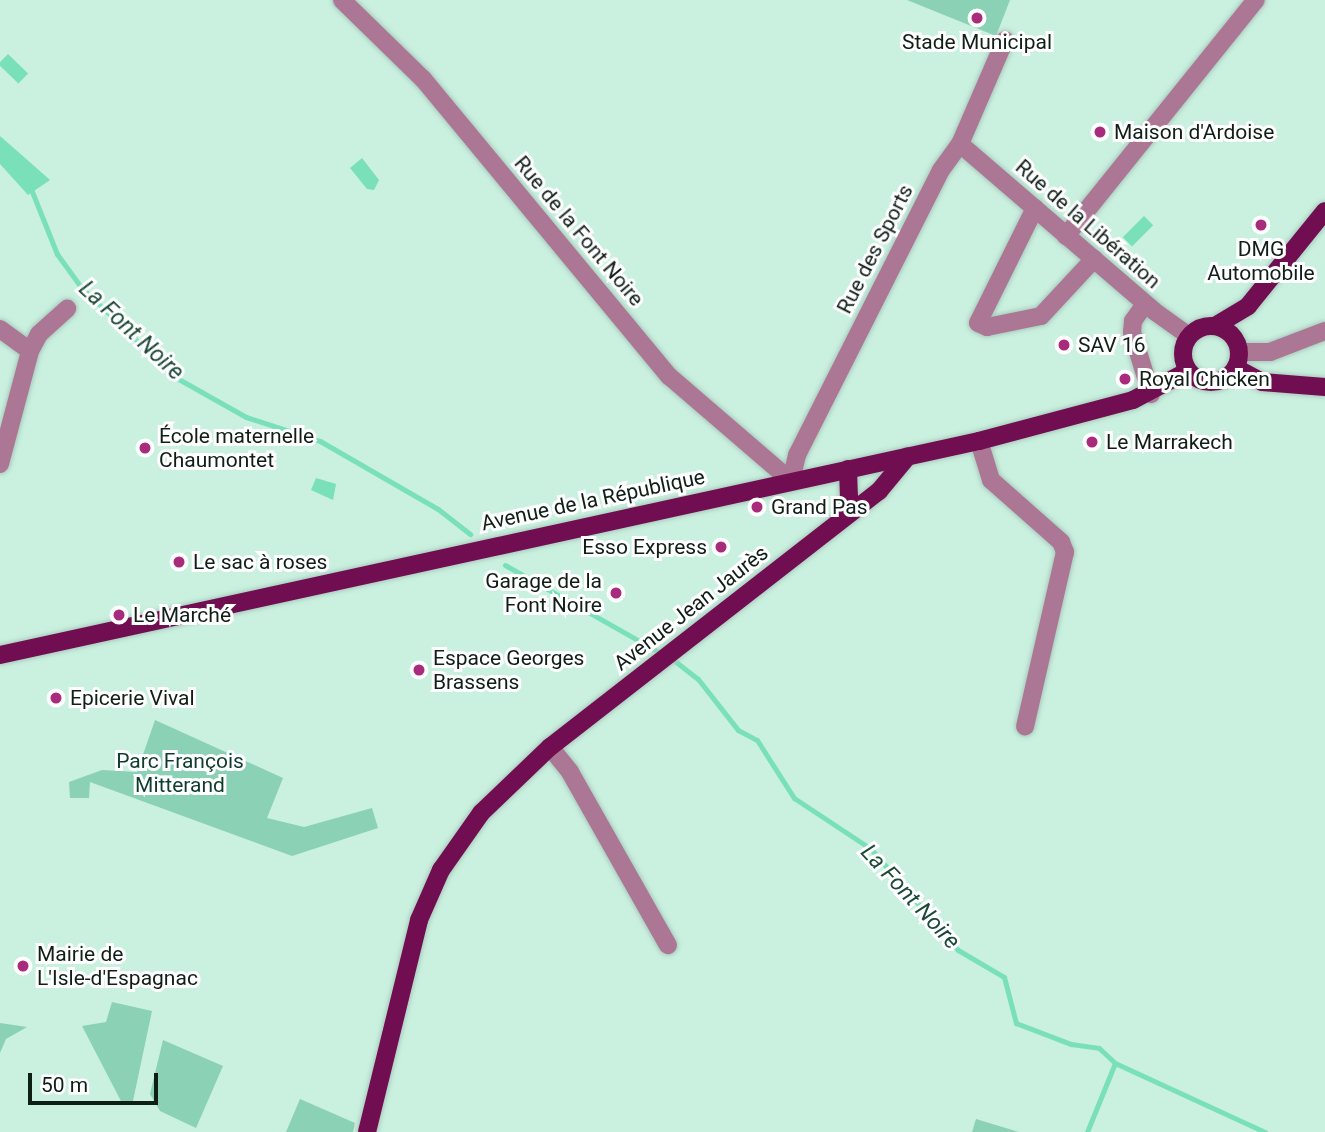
<!DOCTYPE html>
<html>
<head>
<meta charset="utf-8">
<style>
	body { margin:0 }
	#map { position:relative; width:1325px; height:1132px; overflow:hidden; background:#caf0e0; font-family:Roboto,sans-serif }
	div>[style] { position:absolute }
	[style*='--x'] { left:calc(var(--x)*1px); top:calc(var(--y)*1px); width:calc(var(--w)*1px); rotate:calc(var(--a)*1deg) }
	.green>* { inset:0; background:#8bd1b5 }
	.water>* { inset:0; background:#79e0ba; transform-origin:0 0 }
	.stream>* { height:5px; margin:-2.5px; padding:0 2.5px; transform-origin:2.5px; border-radius:2.5px; background:#79e0ba }
	.roads { filter:drop-shadow(0 0 2px #a9cabc) drop-shadow(0 0 2px #a9cabc) }
	.minor>* { height:18px; margin:-9px; padding:0 9px; transform-origin:9px; border-radius:9px; background:#ac7794 }
	.major>* { height:18px; margin:-9px; padding:0 9px; transform-origin:9px; border-radius:9px; background:#710e51 }
	.major>.ring { margin:-9px; padding:0; box-sizing:content-box; background:none; border:18px solid #710e51; border-radius:50% }
	.dots>* { width:19px; height:19px; translate:-50% -50%; box-sizing:border-box; border:4px solid #fff; border-radius:50% }
	span { translate:-50% -50%; white-space:nowrap; text-align:center; line-height:1.15; -webkit-text-stroke:6px #fff; paint-order:stroke }
	.poi-label { font-size:21px; color:#101e18 }
	.left { translate:0 -50%; text-align:left }
	.right { translate:-100% -50%; text-align:right }
	.street-label { font-size:21px; color:#101e18 }
	.park-label { font-size:21px; color:#0e3d2e }
	.water-label { font-size:23px; color:#1c4939; font-style:italic }
	.scale { position:absolute; left:28px; top:1073px; width:130px; height:32px; box-sizing:border-box; border:4px solid #101e18; border-top:0; padding-left:9px; font-size:21px; line-height:24px; white-space:nowrap; color:#101e18; -webkit-text-stroke:5px #fff; paint-order:stroke }
</style>
</head>
<body>
<div id="map">
	<div class="green">
		<i style="clip-path:polygon(907px 0,1010px 0,996px 36px)"></i>
		<i style="clip-path:polygon(155px 720px,283px 778px,267px 818px,304px 827px,372px 808px,378px 828px,292px 856px,90px 782px,89px 798px,70px 798px,69px 782px,102px 770px,137px 772px)"></i>
		<i style="clip-path:polygon(112px 1002px,152px 1011px,133px 1101px,123px 1105px,82px 1026px,106px 1022px)"></i>
		<i style="clip-path:polygon(0 1023px,27px 1027px,6px 1039px,0 1053px)"></i>
		<i style="clip-path:polygon(163px 1040px,223px 1066px,196px 1128px,160px 1111px,150px 1094px)"></i>
		<i style="clip-path:polygon(300px 1099px,355px 1123px,353px 1132px,286px 1132px)"></i>
		<i style="clip-path:polygon(976px 1119px,1019px 1132px,972px 1132px)"></i>
	</div>
	<div class="water">
		<i style="left:8px;top:54px;width:28px;height:14px;rotate:44deg"></i>
		<i style="clip-path:polygon(0 136px,24px 157px,50px 180px,28px 195px,0 164px)"></i>
		<i style="clip-path:polygon(362px 158px,379px 180px,374px 190px,367px 189px,350px 168px)"></i>
		<i style="left:1144px;top:216px;width:13px;height:30px;rotate:45deg"></i>
		<i style="clip-path:polygon(316px 478px,336px 484px,333px 500px,311px 490px)"></i>
	</div>
	<div class="stream">
		<i style="--x:31;--y:189;--w:70;--a:68.2"></i>
		<i style="--x:57;--y:254;--w:41;--a:54"></i>
		<i style="--x:81;--y:287;--w:130;--a:43.8"></i>
		<i style="--x:175;--y:377;--w:81;--a:29.4"></i>
		<i style="--x:246;--y:417;--w:78;--a:18"></i>
		<i style="--x:320;--y:441;--w:136;--a:30"></i>
		<i style="--x:438;--y:509;--w:41;--a:38"></i>
		<i style="--x:505;--y:565;--w:180;--a:29.5"></i>
		<i style="--x:671;--y:658;--w:34;--a:38"></i>
		<i style="--x:698;--y:679;--w:65;--a:51.9"></i>
		<i style="--x:738;--y:730;--w:21;--a:28"></i>
		<i style="--x:757;--y:740;--w:69;--a:57.5"></i>
		<i style="--x:794;--y:798;--w:92;--a:33.5"></i>
		<i style="--x:871;--y:849;--w:133;--a:49.3"></i>
		<i style="--x:958;--y:950;--w:53;--a:30.4"></i>
		<i style="--x:1004;--y:977;--w:48;--a:75.4"></i>
		<i style="--x:1016;--y:1023;--w:59;--a:20.9"></i>
		<i style="--x:1071;--y:1044;--w:28;--a:8"></i>
		<i style="--x:1099;--y:1048;--w:22;--a:43"></i>
		<i style="--x:1115;--y:1063;--w:74;--a:112.1"></i>
		<i style="--x:1115;--y:1063;--w:165;--a:24.7"></i>
	</div>
	<div class="roads">
		<div class="minor">
			<i style="--x:342;--y:0;--w:113;--a:44.3"></i>
			<i style="--x:423;--y:79;--w:386;--a:50.4"></i>
			<i style="--x:669;--y:376;--w:161;--a:40.7"></i>
			<i style="--x:960;--y:144;--w:256;--a:40.7"></i>
			<i style="--x:1154;--y:311;--w:43;--a:35.5"></i>
			<i style="--x:1035;--y:208;--w:128;--a:116.4"></i>
			<i style="--x:978;--y:323;--w:10;--a:24"></i>
			<i style="--x:987;--y:327;--w:55;--a:-11.5"></i>
			<i style="--x:1041;--y:316;--w:78;--a:-47.1"></i>
			<i style="--x:1066;--y:236;--w:303;--a:-51.2"></i>
			<i style="--x:1145;--y:304;--w:21;--a:125"></i>
			<i style="--x:1133;--y:321;--w:11;--a:95"></i>
			<i style="--x:1132;--y:332;--w:65;--a:73"></i>
			<i style="--x:0;--y:329;--w:37;--a:36"></i>
			<i style="--x:1239;--y:352;--w:31;--a:0"></i>
			<i style="--x:1270;--y:352;--w:59;--a:-20.9"></i>
			<i style="--x:979;--y:441;--w:41;--a:72.9"></i>
			<i style="--x:991;--y:480;--w:94;--a:41.5"></i>
			<i style="--x:1061;--y:542;--w:11;--a:68"></i>
			<i style="--x:1065;--y:552;--w:179;--a:102.9"></i>
			<i style="--x:0;--y:464;--w:117;--a:-75.1"></i>
			<i style="--x:30;--y:351;--w:19;--a:-62"></i>
			<i style="--x:39;--y:334;--w:38;--a:-42"></i>
			<i style="--x:791;--y:481;--w:27;--a:-77"></i>
			<i style="--x:797;--y:455;--w:319;--a:-63.2"></i>
			<i style="--x:941;--y:170;--w:32;--a:-54"></i>
			<i style="--x:960;--y:144;--w:113;--a:-66.6"></i>
			<i style="--x:550;--y:747;--w:32;--a:51"></i>
			<i style="--x:570;--y:772;--w:199;--a:60.5"></i>
		</div>
		<div class="major">
			<i class="ring" style="left:1183px;top:326px;width:38px;height:38px"></i>
			<i style="--x:1215;--y:326;--w:39;--a:-31"></i>
			<i style="--x:1248;--y:306;--w:122;--a:-51"></i>
			<i style="--x:1236;--y:368;--w:30;--a:28"></i>
			<i style="--x:1262;--y:382;--w:63;--a:4.5"></i>
			<i style="--x:841;--y:518;--w:22;--a:-68"></i>
			<i style="--x:849;--y:498;--w:29;--a:-92"></i>
			<i style="--x:0;--y:655;--w:1002;--a:-12.33"></i>
			<i style="--x:979;--y:441;--w:159;--a:-14.9"></i>
			<i style="--x:1133;--y:400;--w:62;--a:-27.8"></i>
			<i style="--x:367;--y:1132;--w:218;--a:-76.2"></i>
			<i style="--x:419;--y:920;--w:55;--a:-66.3"></i>
			<i style="--x:441;--y:870;--w:70;--a:-54.9"></i>
			<i style="--x:481;--y:813;--w:95;--a:-43.7"></i>
			<i style="--x:550;--y:747;--w:417;--a:-37.9"></i>
			<i style="--x:879;--y:491;--w:45;--a:-50.4"></i>
		</div>
	</div>
	<div class="dots">
		<i style="left:977px;top:18px;background:#a82b7c"></i>
		<i style="left:1100px;top:132px;background:#a82b7c"></i>
		<i style="left:1261px;top:225px;background:#a82b7c"></i>
		<i style="left:1064px;top:345px;background:#a82b7c"></i>
		<i style="left:1125px;top:379px;background:#a82b7c"></i>
		<i style="left:1092px;top:442px;background:#a82b7c"></i>
		<i style="left:145px;top:448px;background:#a82b7c"></i>
		<i style="left:757px;top:507px;background:#a82b7c"></i>
		<i style="left:721px;top:547px;background:#a82b7c"></i>
		<i style="left:179px;top:562px;background:#a82b7c"></i>
		<i style="left:616px;top:593px;background:#a82b7c"></i>
		<i style="left:119px;top:615px;background:#a82b7c"></i>
		<i style="left:419px;top:670px;background:#a82b7c"></i>
		<i style="left:56px;top:698px;background:#a82b7c"></i>
		<i style="left:23px;top:966px;background:#a82b7c"></i>
	</div>
	<div class="poi-label">
		<span style="left:977px;top:42px">Stade Municipal</span>
		<span class="left" style="left:1114px;top:132px">Maison d'Ardoise</span>
		<span style="left:1261px;top:261px">DMG<br>Automobile</span>
		<span class="left" style="left:1078px;top:345px">SAV 16</span>
		<span class="left" style="left:1139px;top:379px">Royal Chicken</span>
		<span class="left" style="left:159px;top:448px">École maternelle<br>Chaumontet</span>
		<span class="left" style="left:1106px;top:442px">Le Marrakech</span>
		<span class="left" style="left:771px;top:507px">Grand Pas</span>
		<span class="right" style="left:707px;top:547px">Esso Express</span>
		<span class="left" style="left:193px;top:562px">Le sac à roses</span>
		<span class="right" style="left:602px;top:593px">Garage de la<br>Font Noire</span>
		<span class="left" style="left:133px;top:615px">Le Marché</span>
		<span class="left" style="left:433px;top:670px">Espace Georges<br>Brassens</span>
		<span class="left" style="left:70px;top:698px">Epicerie Vival</span>
		<span class="left" style="left:37px;top:966px">Mairie de<br>L'Isle-d'Espagnac</span>
	</div>
	<div class="street-label">
		<span style="left:1088px;top:224px;rotate:41deg">Rue de la Libération</span>
		<span style="left:579px;top:231px;rotate:50deg">Rue de la Font Noire</span>
		<span style="left:875px;top:249px;rotate:-63deg">Rue des Sports</span>
		<span style="left:593px;top:500px;rotate:-12deg">Avenue de la République</span>
		<span style="left:691px;top:608px;rotate:-38deg">Avenue Jean Jaurès</span>
	</div>
	<div class="park-label">
		<span style="left:180px;top:773px">Parc François<br>Mitterand</span>
	</div>
	<div class="water-label">
		<span style="left:131px;top:331px;rotate:43deg">La Font Noire</span>
		<span style="left:910px;top:897px;rotate:47deg">La Font Noire</span>
	</div>
	<div class="scale">50 m</div>
</div>
</body>
</html>
